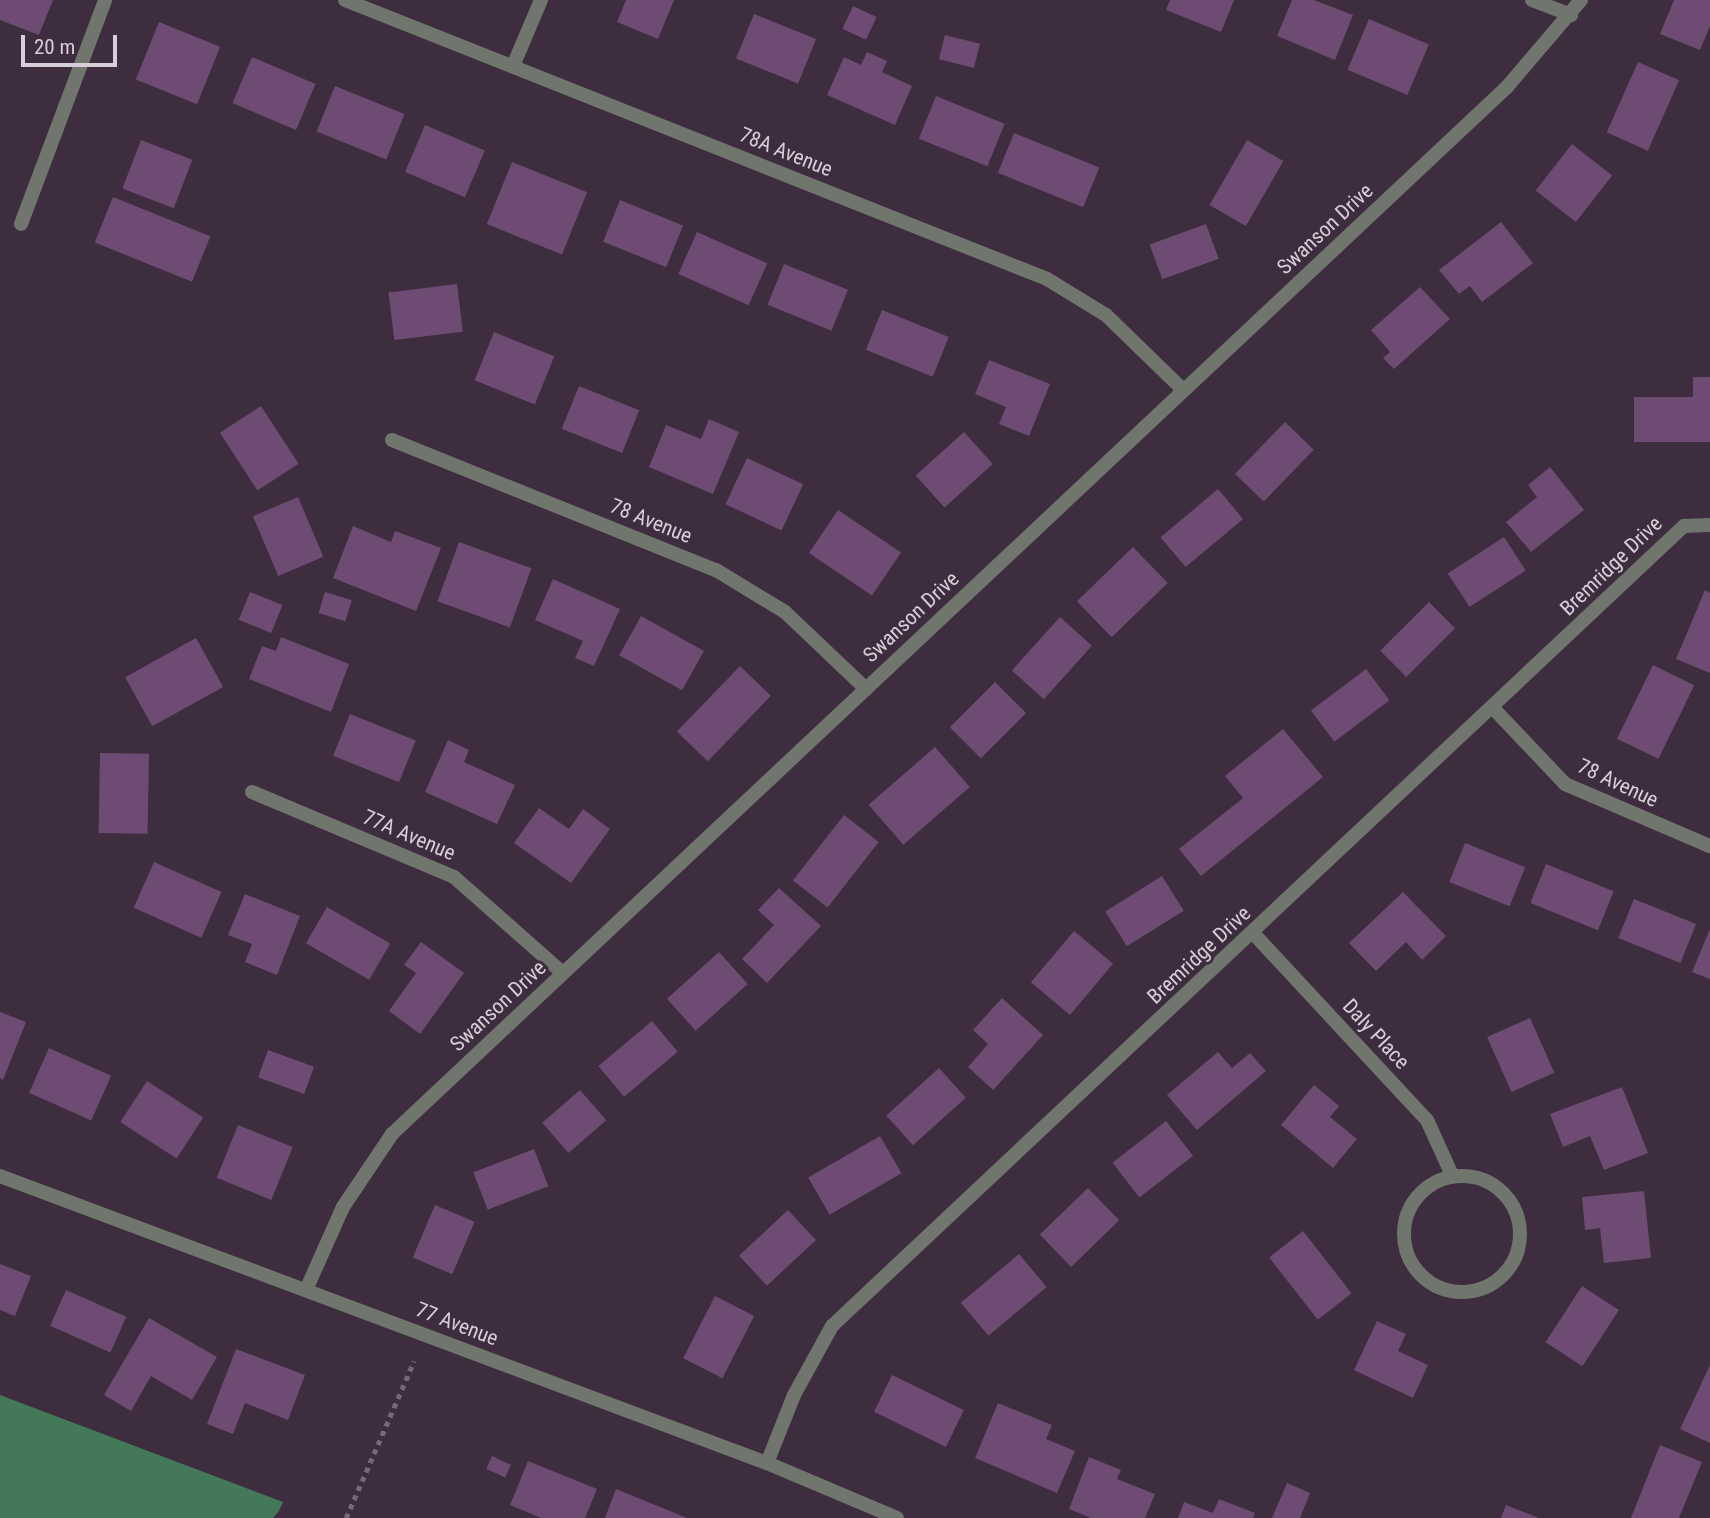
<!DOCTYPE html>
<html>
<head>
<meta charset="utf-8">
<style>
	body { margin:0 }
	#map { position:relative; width:1710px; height:1518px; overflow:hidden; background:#3d2d3f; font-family:"Roboto Condensed",sans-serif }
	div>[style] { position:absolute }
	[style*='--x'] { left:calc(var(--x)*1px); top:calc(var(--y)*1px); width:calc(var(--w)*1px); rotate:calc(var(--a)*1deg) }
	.forest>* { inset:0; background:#437859 }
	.building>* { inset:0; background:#6e4b72; transform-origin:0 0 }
	.path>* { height:4.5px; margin-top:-2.25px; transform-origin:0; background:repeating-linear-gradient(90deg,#766877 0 5px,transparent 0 10px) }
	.minor>* { height:14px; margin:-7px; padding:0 7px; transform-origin:7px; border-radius:7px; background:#70766d }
	.minor>.ring { margin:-7px; padding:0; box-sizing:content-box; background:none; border:14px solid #70766d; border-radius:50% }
	span { translate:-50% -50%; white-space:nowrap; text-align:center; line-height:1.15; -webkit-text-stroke:6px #3d2d3f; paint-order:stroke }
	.street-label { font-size:21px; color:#d8ced9 }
	.scale { position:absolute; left:21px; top:35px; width:96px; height:32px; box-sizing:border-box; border:4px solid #d8ced9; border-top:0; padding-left:9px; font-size:21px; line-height:24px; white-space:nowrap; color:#d8ced9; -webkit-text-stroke:5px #3d2d3f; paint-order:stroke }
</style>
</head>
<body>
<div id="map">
	<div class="forest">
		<i style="clip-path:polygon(0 1395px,283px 1502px,279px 1511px,273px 1518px,0 1518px)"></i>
	</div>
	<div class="building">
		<i style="clip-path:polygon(0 0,53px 0,39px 35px,0 20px)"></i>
		<i style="clip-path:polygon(626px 0,674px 0,658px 39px,617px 22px)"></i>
		<i style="clip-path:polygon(1170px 0,1234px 0,1221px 32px,1166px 10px)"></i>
		<i style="clip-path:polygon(1292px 0,1314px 0,1353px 15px,1335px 60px,1277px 36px)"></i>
		<i style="clip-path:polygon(1674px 0,1710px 0,1710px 26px,1700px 50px,1660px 34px)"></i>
		<i style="left:853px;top:6px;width:26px;height:25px;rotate:25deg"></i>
		<i style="left:754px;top:14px;width:67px;height:48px;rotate:22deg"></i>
		<i style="left:1369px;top:19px;width:65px;height:55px;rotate:23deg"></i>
		<i style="left:159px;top:22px;width:66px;height:62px;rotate:22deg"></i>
		<i style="left:945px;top:35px;width:36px;height:25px;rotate:14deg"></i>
		<i style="clip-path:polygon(867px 52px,887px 61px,882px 72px,912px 86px,895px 125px,827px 95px,844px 57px,861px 65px)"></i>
		<i style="left:252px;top:57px;width:69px;height:50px;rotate:23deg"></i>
		<i style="left:1638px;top:62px;width:45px;height:77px;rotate:24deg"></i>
		<i style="left:335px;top:86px;width:75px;height:49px;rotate:22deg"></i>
		<i style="left:936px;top:96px;width:74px;height:46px;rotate:22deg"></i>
		<i style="left:425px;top:125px;width:65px;height:51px;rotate:23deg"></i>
		<i style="left:1014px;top:133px;width:92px;height:43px;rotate:22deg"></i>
		<i style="left:141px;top:140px;width:55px;height:52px;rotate:21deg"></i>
		<i style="left:1247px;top:140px;width:42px;height:75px;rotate:30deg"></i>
		<i style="left:1572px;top:144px;width:51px;height:59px;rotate:38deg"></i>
		<i style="left:512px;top:162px;width:81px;height:67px;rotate:22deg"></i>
		<i style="left:113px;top:197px;width:105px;height:49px;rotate:22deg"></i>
		<i style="left:620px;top:200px;width:68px;height:45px;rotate:22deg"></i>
		<i style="clip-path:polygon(1501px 222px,1533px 263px,1482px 302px,1470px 286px,1459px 294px,1439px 270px)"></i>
		<i style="left:1206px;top:224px;width:37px;height:60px;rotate:70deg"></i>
		<i style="left:697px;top:232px;width:77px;height:46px;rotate:24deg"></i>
		<i style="left:784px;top:264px;width:69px;height:44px;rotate:22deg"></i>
		<i style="left:457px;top:284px;width:48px;height:69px;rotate:83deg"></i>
		<i style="clip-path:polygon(1420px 287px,1450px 319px,1394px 369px,1383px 358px,1390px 352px,1371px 330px)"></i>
		<i style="left:882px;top:310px;width:72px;height:43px;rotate:22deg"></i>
		<i style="left:494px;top:332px;width:65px;height:52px;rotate:22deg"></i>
		<i style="clip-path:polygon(989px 360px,1050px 384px,1029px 436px,999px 424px,1006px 407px,975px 394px)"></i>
		<i style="clip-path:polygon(1693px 377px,1710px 377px,1710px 442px,1634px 442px,1634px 397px,1693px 397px)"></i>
		<i style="left:579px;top:386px;width:65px;height:46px;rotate:22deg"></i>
		<i style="left:261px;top:406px;width:69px;height:49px;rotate:57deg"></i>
		<i style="clip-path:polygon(709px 419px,739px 432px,713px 494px,649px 467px,666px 425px,701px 439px)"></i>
		<i style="left:1285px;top:422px;width:40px;height:72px;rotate:44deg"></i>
		<i style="left:964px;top:432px;width:43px;height:65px;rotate:48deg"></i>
		<i style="left:747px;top:458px;width:62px;height:51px;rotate:25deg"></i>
		<i style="clip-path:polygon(1550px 467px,1584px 510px,1531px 552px,1506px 522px,1537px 497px,1528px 485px)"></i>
		<i style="left:1218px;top:489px;width:39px;height:75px;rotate:50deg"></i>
		<i style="left:298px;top:497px;width:65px;height:49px;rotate:67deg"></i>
		<i style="left:838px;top:510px;width:76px;height:52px;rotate:34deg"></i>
		<i style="clip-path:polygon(353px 526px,391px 542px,395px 531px,441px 548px,416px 611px,333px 578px)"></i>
		<i style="left:1504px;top:537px;width:40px;height:67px;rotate:57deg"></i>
		<i style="left:459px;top:542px;width:77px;height:63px;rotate:20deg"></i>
		<i style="left:1133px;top:547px;width:50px;height:78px;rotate:46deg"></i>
		<i style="clip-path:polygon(553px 579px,620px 609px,594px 666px,575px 658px,583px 641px,535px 620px)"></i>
		<i style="clip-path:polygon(1705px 590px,1710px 593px,1710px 673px,1676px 659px)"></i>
		<i style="left:250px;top:592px;width:35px;height:30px;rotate:22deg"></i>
		<i style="left:325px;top:592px;width:28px;height:22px;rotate:17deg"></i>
		<i style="left:1429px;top:602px;width:37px;height:69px;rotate:45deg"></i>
		<i style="left:641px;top:616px;width:72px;height:45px;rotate:29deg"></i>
		<i style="left:1060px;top:617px;width:43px;height:72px;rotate:42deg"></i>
		<i style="clip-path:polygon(281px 637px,349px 664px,331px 712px,249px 679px,262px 646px,276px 651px)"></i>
		<i style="left:196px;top:638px;width:56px;height:81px;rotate:61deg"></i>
		<i style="left:1653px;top:665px;width:46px;height:82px;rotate:26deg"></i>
		<i style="left:740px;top:666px;width:43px;height:91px;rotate:44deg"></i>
		<i style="left:1366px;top:669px;width:39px;height:69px;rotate:53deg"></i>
		<i style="left:995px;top:682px;width:44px;height:64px;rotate:45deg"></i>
		<i style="left:350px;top:714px;width:71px;height:45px;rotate:22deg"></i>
		<i style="clip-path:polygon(1283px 729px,1323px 777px,1201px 876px,1179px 849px,1243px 798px,1225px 776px)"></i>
		<i style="clip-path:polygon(448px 740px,469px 750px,464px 762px,515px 785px,497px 824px,425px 792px)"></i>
		<i style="left:935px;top:747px;width:53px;height:88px;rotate:49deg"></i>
		<i style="left:100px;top:753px;width:49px;height:80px;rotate:1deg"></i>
		<i style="clip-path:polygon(539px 808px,569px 829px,583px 809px,610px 829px,571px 883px,514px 843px)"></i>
		<i style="left:844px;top:815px;width:44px;height:83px;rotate:38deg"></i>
		<i style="left:1465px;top:843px;width:65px;height:42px;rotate:22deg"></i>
		<i style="left:154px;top:862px;width:74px;height:50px;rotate:24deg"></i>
		<i style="left:1546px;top:864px;width:73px;height:42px;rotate:22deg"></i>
		<i style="left:1162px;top:876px;width:41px;height:67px;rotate:58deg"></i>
		<i style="clip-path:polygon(779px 888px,821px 926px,767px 983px,742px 959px,774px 925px,758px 910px)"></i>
		<i style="clip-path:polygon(1403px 892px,1446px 936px,1422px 960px,1406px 942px,1376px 971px,1349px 943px)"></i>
		<i style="clip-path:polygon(245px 894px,300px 916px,277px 975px,245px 962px,252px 944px,228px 935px)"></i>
		<i style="left:1634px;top:899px;width:67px;height:42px;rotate:22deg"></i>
		<i style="left:327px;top:907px;width:73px;height:42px;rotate:30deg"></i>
		<i style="clip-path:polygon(1710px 929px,1710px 979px,1692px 972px)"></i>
		<i style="left:1074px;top:931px;width:51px;height:67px;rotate:40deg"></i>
		<i style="clip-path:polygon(421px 942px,464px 973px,420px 1034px,389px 1011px,416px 973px,404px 965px)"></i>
		<i style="left:719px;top:952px;width:43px;height:70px;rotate:48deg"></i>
		<i style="clip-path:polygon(1002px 998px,1043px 1035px,993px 1090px,968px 1067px,988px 1044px,973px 1030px)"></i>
		<i style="clip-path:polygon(0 1012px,26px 1022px,3px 1080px,0 1078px)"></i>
		<i style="left:1530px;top:1018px;width:60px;height:47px;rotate:66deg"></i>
		<i style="left:652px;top:1021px;width:40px;height:70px;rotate:50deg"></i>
		<i style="left:49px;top:1048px;width:68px;height:49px;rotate:24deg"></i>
		<i style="left:268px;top:1050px;width:49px;height:29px;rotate:20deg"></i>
		<i style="clip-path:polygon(1218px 1052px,1232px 1068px,1250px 1053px,1266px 1071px,1197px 1130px,1167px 1095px)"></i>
		<i style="left:939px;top:1068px;width:40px;height:71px;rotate:48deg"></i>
		<i style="left:147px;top:1081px;width:67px;height:49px;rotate:33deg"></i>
		<i style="clip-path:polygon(1314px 1085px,1339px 1106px,1330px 1117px,1357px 1139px,1333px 1168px,1281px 1125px)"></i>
		<i style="clip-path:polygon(1622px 1087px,1648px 1153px,1604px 1170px,1590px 1136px,1563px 1147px,1550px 1114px)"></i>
		<i style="left:580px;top:1090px;width:40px;height:50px;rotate:49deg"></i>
		<i style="left:1166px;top:1121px;width:44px;height:68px;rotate:52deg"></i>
		<i style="left:238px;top:1125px;width:59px;height:57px;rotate:22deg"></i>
		<i style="left:880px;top:1136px;width:43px;height:83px;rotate:60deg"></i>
		<i style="left:534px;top:1149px;width:40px;height:65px;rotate:69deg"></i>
		<i style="left:1088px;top:1188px;width:45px;height:67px;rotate:46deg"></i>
		<i style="clip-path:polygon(1644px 1191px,1651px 1258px,1604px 1263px,1600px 1228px,1585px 1230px,1582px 1197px)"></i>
		<i style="left:435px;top:1205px;width:43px;height:57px;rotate:23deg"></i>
		<i style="left:788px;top:1210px;width:41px;height:67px;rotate:47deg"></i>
		<i style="left:1303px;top:1231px;width:79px;height:43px;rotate:52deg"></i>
		<i style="left:1019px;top:1254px;width:43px;height:76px;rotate:50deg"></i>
		<i style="clip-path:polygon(0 1264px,31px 1276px,15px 1316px,0 1310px)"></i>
		<i style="left:1582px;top:1286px;width:44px;height:67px;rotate:33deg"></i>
		<i style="left:66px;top:1290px;width:66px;height:39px;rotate:24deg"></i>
		<i style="left:715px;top:1296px;width:44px;height:70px;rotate:27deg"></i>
		<i style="clip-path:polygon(149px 1318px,217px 1357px,192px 1400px,151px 1376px,131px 1411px,104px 1395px)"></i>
		<i style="clip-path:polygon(1377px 1321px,1406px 1334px,1398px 1351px,1428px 1365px,1413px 1398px,1354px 1370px)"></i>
		<i style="clip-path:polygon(236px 1349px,305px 1375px,288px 1420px,245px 1403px,233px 1434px,207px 1424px)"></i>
		<i style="clip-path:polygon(1710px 1365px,1710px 1443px,1680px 1429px)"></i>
		<i style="left:892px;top:1375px;width:80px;height:41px;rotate:26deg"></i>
		<i style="clip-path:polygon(998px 1403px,1052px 1425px,1046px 1439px,1075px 1451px,1057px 1493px,975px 1458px)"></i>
		<i style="clip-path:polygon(1660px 1445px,1702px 1462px,1679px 1518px,1631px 1518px)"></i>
		<i style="left:492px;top:1456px;width:21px;height:14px;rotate:25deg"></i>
		<i style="clip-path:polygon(1089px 1457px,1121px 1470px,1117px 1479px,1155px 1494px,1145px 1518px,1091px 1518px,1069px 1509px)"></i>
		<i style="clip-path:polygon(528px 1461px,597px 1489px,585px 1518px,541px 1518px,510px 1505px)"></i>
		<i style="clip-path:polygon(1287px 1483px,1310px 1493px,1300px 1518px,1272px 1518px)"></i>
		<i style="clip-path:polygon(616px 1489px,687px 1518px,605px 1518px)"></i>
		<i style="clip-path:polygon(1219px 1499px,1255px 1513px,1253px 1518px,1178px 1518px,1184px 1502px,1213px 1513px)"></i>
		<i style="clip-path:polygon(1506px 1505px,1539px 1518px,1501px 1518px)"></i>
	</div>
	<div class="path">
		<i style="--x:346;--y:1518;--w:171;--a:-66.6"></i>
	</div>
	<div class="minor">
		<i style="--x:345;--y:0;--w:755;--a:21.67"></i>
		<i style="--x:1047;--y:279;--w:69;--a:31.4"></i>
		<i style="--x:1106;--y:315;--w:107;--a:44.2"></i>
		<i style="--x:1532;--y:0;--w:42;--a:21"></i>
		<i style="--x:513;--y:66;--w:72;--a:-67"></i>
		<i style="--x:21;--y:224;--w:239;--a:-69.4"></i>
		<i style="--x:392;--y:440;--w:349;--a:21.9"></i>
		<i style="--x:716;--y:570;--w:81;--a:31.3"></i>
		<i style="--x:785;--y:612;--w:112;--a:43.5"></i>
		<i style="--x:1493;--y:708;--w:105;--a:46.5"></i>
		<i style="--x:1565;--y:784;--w:158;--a:23.2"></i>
		<i style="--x:252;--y:792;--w:219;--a:22.8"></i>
		<i style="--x:454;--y:877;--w:145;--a:41.4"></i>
		<i style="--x:1253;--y:933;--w:255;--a:47.1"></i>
		<i style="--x:1427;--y:1120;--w:60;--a:65.6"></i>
		<i style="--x:0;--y:1176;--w:819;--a:20.52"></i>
		<i style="--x:767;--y:1463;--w:141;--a:22.9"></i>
		<i class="ring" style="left:1404px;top:1176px;width:102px;height:102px"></i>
		<i style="--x:306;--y:1290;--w:91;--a:-66"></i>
		<i style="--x:343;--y:1207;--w:88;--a:-56.1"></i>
		<i style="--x:392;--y:1134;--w:1530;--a:-43.2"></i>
		<i style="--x:1507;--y:87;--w:114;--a:-49.6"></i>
		<i style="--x:767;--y:1463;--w:73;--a:-68.3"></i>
		<i style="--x:794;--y:1395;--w:79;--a:-61.2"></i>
		<i style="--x:832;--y:1326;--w:1169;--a:-43.2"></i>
		<i style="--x:1684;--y:526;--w:26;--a:-2"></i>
	</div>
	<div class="street-label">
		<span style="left:786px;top:152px;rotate:22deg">78A Avenue</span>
		<span style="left:1325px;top:229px;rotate:-43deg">Swanson Drive</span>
		<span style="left:651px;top:521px;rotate:22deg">78 Avenue</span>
		<span style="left:1611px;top:566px;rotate:-44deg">Bremridge Drive</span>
		<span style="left:911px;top:617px;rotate:-43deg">Swanson Drive</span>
		<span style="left:1618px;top:783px;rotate:25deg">78 Avenue</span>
		<span style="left:409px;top:835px;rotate:23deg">77A Avenue</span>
		<span style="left:1199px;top:955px;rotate:-43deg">Bremridge Drive</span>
		<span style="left:498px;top:1006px;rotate:-43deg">Swanson Drive</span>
		<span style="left:1376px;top:1034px;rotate:47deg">Daly Place</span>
		<span style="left:457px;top:1324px;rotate:21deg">77 Avenue</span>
	</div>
	<div class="scale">20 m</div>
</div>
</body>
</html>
